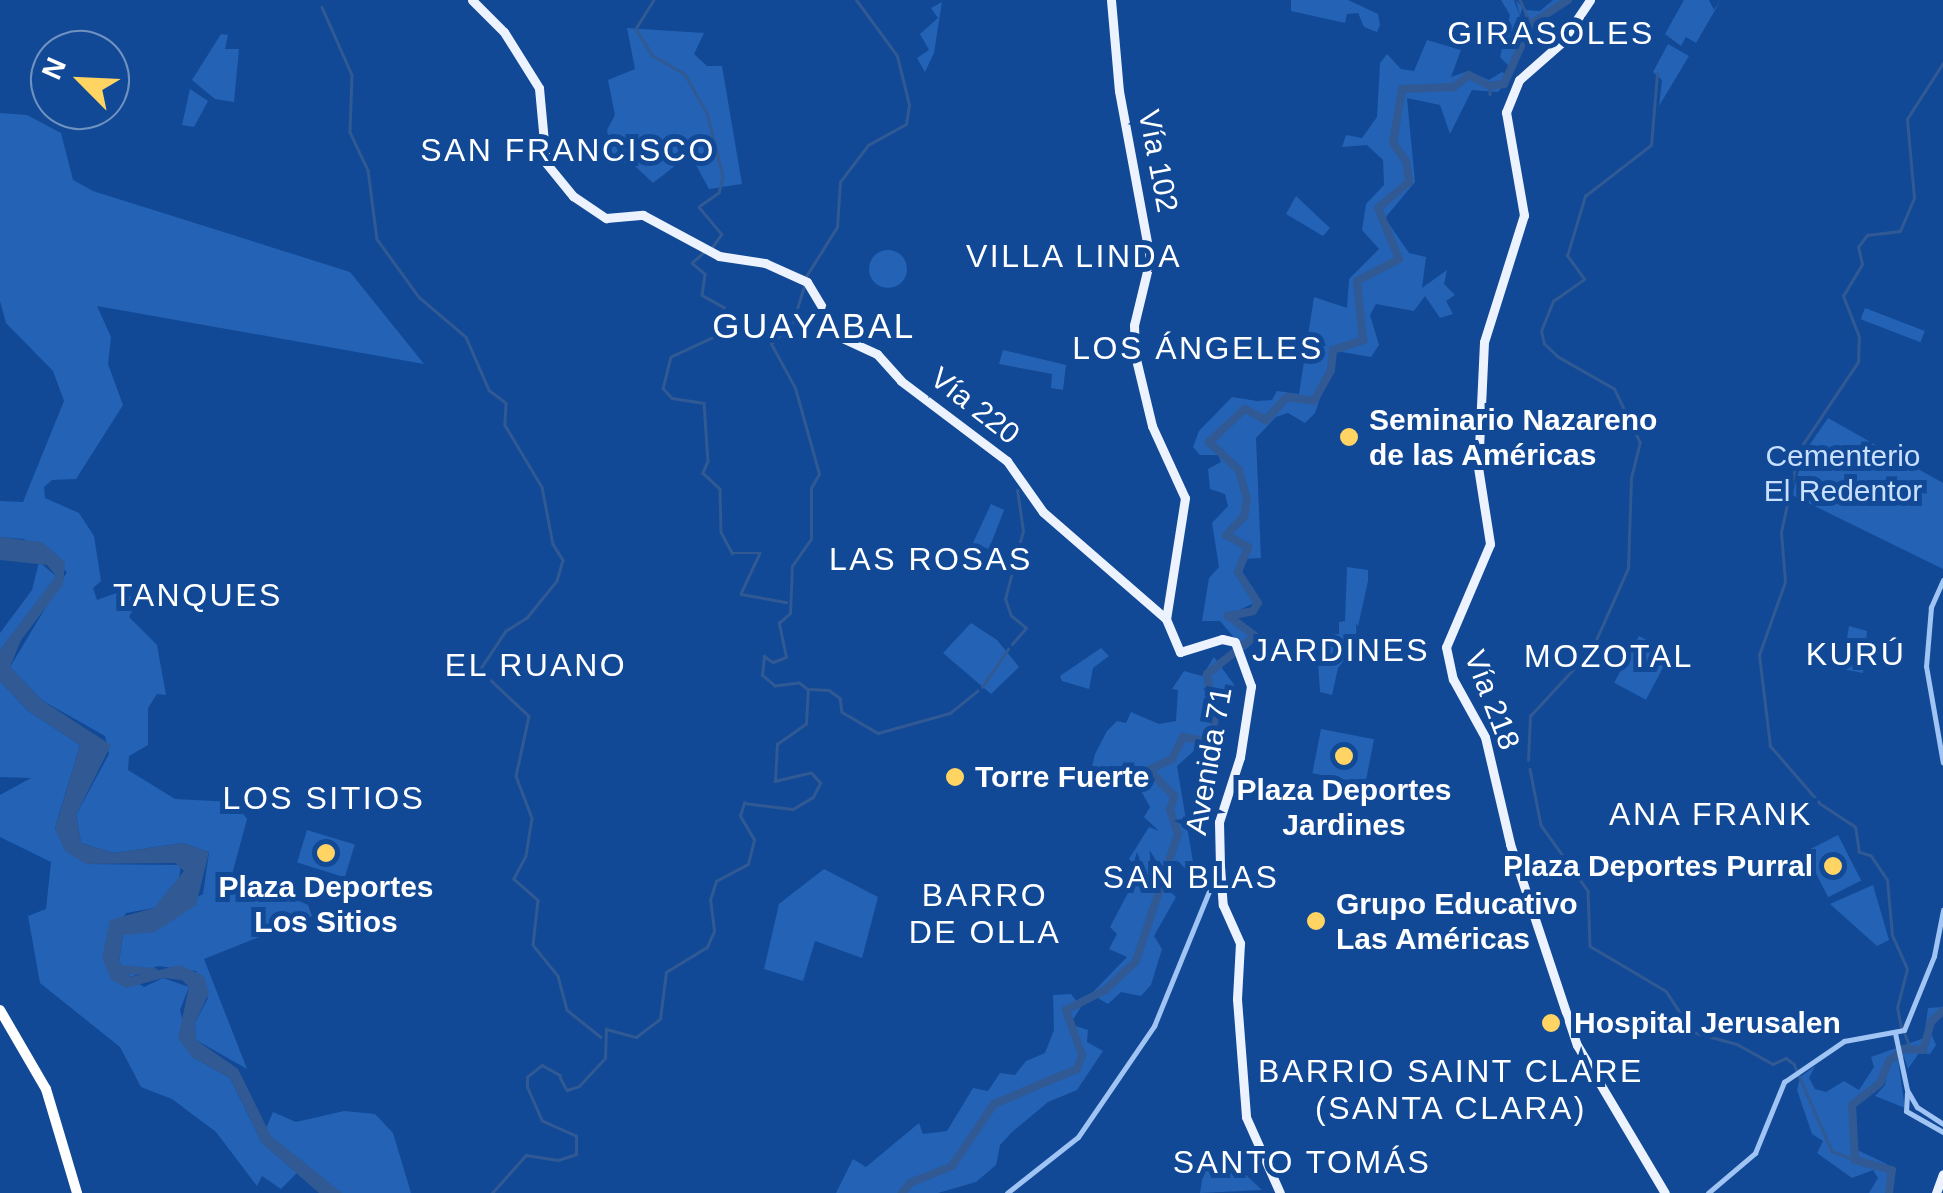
<!DOCTYPE html>
<html>
<head>
<meta charset="utf-8">
<style>
	body { margin:0 }
	#map { position:relative; width:1943px; height:1193px; overflow:hidden; background:#114996; font-family:Arial,sans-serif }
	div>[style] { position:absolute }
	[style*='--x'] { left:calc(var(--x)*1px); top:calc(var(--y)*1px); width:calc(var(--w)*1px); rotate:calc(var(--a)*1deg) }
	.green>* { inset:0; background:#2362b5; transform-origin:0 0 }
	.round { border-radius:50% }
	.water>* { inset:0; background:#315993 }
	.stream>* { height:2.5px; margin:-1.25px; padding:0 1.25px; transform-origin:1.25px; border-radius:1.25px; background:#315993 }
	.river>* { height:8px; margin:-4px; padding:0 4px; transform-origin:4px; border-radius:4px; background:#315993 }
	.minor>* { height:5px; margin:-2.5px; padding:0 2.5px; transform-origin:2.5px; border-radius:2.5px; background:#a0c4f4 }
	.major>* { height:9px; margin:-4.5px; padding:0 4.5px; transform-origin:4.5px; border-radius:4.5px; background:#ecf3ff }
	.highway>* { height:10px; margin:-5px; padding:0 5px; transform-origin:5px; border-radius:5px; background:#fff }
	.dots>* { width:28px; height:28px; translate:-50% -50%; box-sizing:border-box; border:5px solid #114996; border-radius:50% }
	span { translate:-50% -50%; white-space:nowrap; text-align:center; line-height:1.15; -webkit-text-stroke:10px #114996; paint-order:stroke }
	.street-label { font-size:30px; color:#fff }
	.poi-label { font-size:30px; color:#fff; font-weight:700 }
	.left { translate:0 -50%; text-align:left }
	.right { translate:-100% -50%; text-align:right }
	.park-label { font-size:30px; color:#c8dffe }
	.neighbourhood-label { font-size:32px; color:#fff; letter-spacing:2.5px }
	.quarter-label { font-size:35px; color:#fff; letter-spacing:2.5px }
	.north { position:absolute; left:30px; top:30px; width:100px; height:100px; box-sizing:border-box; background:#114996; border:2px solid #7092c0; border-radius:50%; rotate:294deg; font-size:28px; font-weight:700; line-height:40px; text-align:center; color:#fff }
	.north::after { content:''; display:block; margin:auto; width:35px; height:45px; background:#ffd462; clip-path:polygon(50% 0,100% 100%,50% 72%,0 100%) }
</style>
</head>
<body>
<div id="map">
	<div class="green">
		<i style="clip-path:polygon(1291px 0,1348px 0,1378px 14px,1380px 25px,1377px 32px,1364px 27px,1358px 13px,1347px 14px,1345px 23px,1291px 11px)"></i>
		<i style="clip-path:polygon(1501px 0,1514px 0,1521px 19px,1516px 0,1525px 10px,1540px 11px,1553px 0,1568px 0,1532px 27px,1514px 71px,1500px 57px,1510px 15px)"></i>
		<i style="clip-path:polygon(1684px 0,1709px 0,1714px 10px,1721px 0,1696px 43px,1686px 37px,1681px 46px,1665px 34px)"></i>
		<i style="clip-path:polygon(942px 2px,934px 53px,925px 72px,917px 58px,929px 50px,920px 34px,938px 18px,931px 8px)"></i>
		<i style="clip-path:polygon(627px 28px,704px 33px,694px 54px,707px 66px,722px 66px,742px 184px,709px 189px,690px 154px,653px 183px,634px 165px,612px 160px,607px 130px,615px 115px,608px 80px,635px 69px)"></i>
		<i style="clip-path:polygon(221px 34px,228px 35px,225px 49px,239px 49px,234px 102px,215px 99px,192px 80px)"></i>
		<i style="clip-path:polygon(1427px 40px,1461px 50px,1451px 77px,1468px 71px,1489px 80px,1502px 72px,1511px 77px,1498px 92px,1472px 90px,1450px 134px,1440px 105px,1407px 98px,1415px 182px,1385px 218px,1409px 253px,1426px 257px,1422px 288px,1447px 270px,1444px 284px,1455px 295px,1446px 301px,1453px 314px,1440px 318px,1425px 296px,1414px 311px,1376px 304px,1370px 315px,1379px 345px,1371px 357px,1336px 351px,1315px 413px,1305px 423px,1288px 413px,1276px 417px,1256px 438px,1261px 558px,1244px 559px,1241px 571px,1256px 602px,1227px 616px,1256px 640px,1245px 650px,1220px 621px,1202px 621px,1209px 578px,1219px 567px,1212px 523px,1228px 506px,1225px 494px,1210px 489px,1208px 469px,1221px 462px,1218px 455px,1200px 455px,1193px 447px,1199px 431px,1232px 397px,1257px 401px,1272px 400px,1277px 391px,1299px 394px,1314px 297px,1347px 308px,1349px 279px,1379px 249px,1362px 230px,1366px 204px,1384px 185px,1383px 160px,1367px 145px,1342px 147px,1346px 135px,1362px 138px,1377px 117px,1380px 63px,1387px 54px,1401px 69px,1414px 71px)"></i>
		<i style="clip-path:polygon(1668px 44px,1689px 56px,1659px 106px,1662px 80px,1653px 72px)"></i>
		<i style="clip-path:polygon(190px 89px,208px 101px,194px 127px,182px 125px)"></i>
		<i style="clip-path:polygon(0 113px,27px 115px,61px 133px,73px 180px,93px 191px,350px 272px,424px 364px,97px 306px,111px 337px,108px 364px,123px 405px,76px 479px,52px 480px,44px 487px,45px 498px,79px 513px,94px 536px,101px 581px,93px 588px,97px 600px,125px 590px,136px 604px,129px 617px,157px 645px,166px 695px,157px 694px,148px 708px,148px 745px,129px 756px,128px 770px,175px 799px,234px 802px,247px 819px,230px 882px,288px 896px,308px 905px,312px 916px,204px 959px,247px 1069px,196px 1040px,195px 1023px,208px 998px,196px 971px,158px 966px,131px 977px,119px 962px,123px 935px,203px 894px,209px 852px,183px 843px,114px 853px,81px 843px,76px 815px,109px 754px,105px 736px,43px 701px,10px 667px,67px 572px,24px 539px,0 537px,0 501px,23px 502px,64px 401px,53px 371px,6px 323px,0 301px)"></i>
		<i style="clip-path:polygon(1296px 196px,1330px 228px,1323px 236px,1286px 214px)"></i>
		<i class="round" style="left:869px;top:250px;width:38px;height:38px"></i>
		<i style="left:1865px;top:308px;width:64px;height:12px;rotate:21deg"></i>
		<i style="clip-path:polygon(1003px 350px,1066px 365px,1063px 390px,1051px 388px,1052px 374px,999px 364px)"></i>
		<i style="clip-path:polygon(1828px 418px,1943px 483px,1943px 569px,1792px 495px,1804px 453px)"></i>
		<i style="clip-path:polygon(991px 504px,1004px 510px,989px 549px,973px 543px)"></i>
		<i style="clip-path:polygon(39px 562px,56px 576px,49px 590px,0 650px,0 633px,32px 590px)"></i>
		<i style="clip-path:polygon(1347px 567px,1368px 570px,1368px 581px,1353px 649px,1338px 668px,1332px 695px,1320px 692px,1318px 662px,1330px 661px,1328px 634px,1339px 634px,1339px 622px,1345px 621px)"></i>
		<i style="clip-path:polygon(971px 623px,997px 640px,1019px 667px,991px 694px,943px 653px)"></i>
		<i style="clip-path:polygon(1849px 626px,1867px 631px,1863px 673px,1842px 669px)"></i>
		<i style="left:1639px;top:636px;width:36px;height:53px;rotate:28deg"></i>
		<i style="clip-path:polygon(1101px 648px,1109px 656px,1093px 668px,1089px 689px,1062px 681px,1060px 676px)"></i>
		<i style="clip-path:polygon(1214px 657px,1235px 686px,1208px 712px,1218px 718px,1221px 745px,1196px 749px,1177px 766px,1196px 880px,1177px 860px,1168px 890px,1176px 897px,1154px 936px,1162px 949px,1151px 985px,1141px 996px,1121px 992px,1108px 1004px,1091px 994px,1127px 957px,1109px 949px,1117px 934px,1110px 927px,1140px 870px,1129px 859px,1149px 827px,1159px 831px,1144px 817px,1150px 807px,1141px 791px,1112px 785px,1091px 772px,1095px 754px,1107px 731px,1117px 721px,1126px 723px,1131px 712px,1159px 724px,1176px 721px,1178px 690px,1172px 689px,1184px 671px,1202px 676px)"></i>
		<i style="clip-path:polygon(0 681px,27px 710px,80px 745px,55px 828px,86px 864px,181px 865px,178px 884px,154px 908px,126px 913px,102px 958px,144px 987px,163px 978px,189px 987px,180px 1010px,192px 1057px,230px 1078px,262px 1143px,297px 1173px,281px 1189px,262px 1176px,257px 1186px,216px 1132px,172px 1099px,141px 1087px,120px 1047px,40px 983px,28px 916px,46px 909px,51px 862px,0 837px,0 795px,31px 778px,0 777px)"></i>
		<i style="left:1321px;top:729px;width:54px;height:45px;rotate:11deg"></i>
		<i style="left:307px;top:830px;width:50px;height:34px;rotate:17deg"></i>
		<i style="left:1838px;top:835px;width:51px;height:37px;rotate:63deg"></i>
		<i style="clip-path:polygon(824px 869px,878px 897px,862px 958px,815px 941px,803px 981px,764px 969px,779px 904px)"></i>
		<i style="clip-path:polygon(1873px 885px,1889px 940px,1877px 946px,1830px 904px)"></i>
		<i style="clip-path:polygon(1071px 994px,1081px 1007px,1070px 1024px,1088px 1030px,1087px 1042px,1103px 1051px,1077px 1090px,1048px 1102px,1012px 1132px,1000px 1145px,996px 1165px,976px 1182px,938px 1193px,836px 1193px,853px 1159px,866px 1167px,919px 1123px,923px 1134px,947px 1131px,973px 1088px,988px 1091px,1000px 1073px,1015px 1075px,1026px 1061px,1045px 1053px,1054px 1030px,1053px 995px)"></i>
		<i style="clip-path:polygon(1943px 1007px,1928px 1026px,1936px 1045px,1930px 1054px,1919px 1053px,1908px 1069px,1904px 1057px,1897px 1058px,1889px 1063px,1898px 1059px,1905px 1108px,1875px 1096px,1885px 1085px,1887px 1073px,1855px 1106px,1853px 1148px,1887px 1164px,1889px 1193px,1869px 1193px,1878px 1178px,1873px 1170px,1852px 1178px,1817px 1153px,1823px 1141px,1812px 1134px,1797px 1090px,1800px 1077px,1815px 1066px,1809px 1078px,1815px 1089px,1826px 1092px,1844px 1081px,1859px 1090px,1874px 1067px,1871px 1057px,1924px 1038px,1928px 1008px)"></i>
		<i style="clip-path:polygon(344px 1111px,375px 1114px,393px 1133px,411px 1193px,330px 1193px,264px 1133px,273px 1112px,296px 1122px)"></i>
		<i style="clip-path:polygon(1204px 1169px,1246px 1175px,1262px 1190px,1200px 1193px)"></i>
	</div>
	<div class="water">
		<i style="clip-path:polygon(0 537px,42px 542px,65px 562px,63px 585px,21px 640px,10px 667px,43px 701px,111px 745px,76px 815px,81px 843px,114px 853px,183px 843px,209px 852px,196px 905px,155px 932px,123px 935px,119px 962px,131px 977px,180px 965px,204px 976px,209px 993px,195px 1023px,196px 1040px,238px 1069px,271px 1136px,342px 1193px,319px 1193px,262px 1143px,230px 1078px,192px 1057px,178px 1038px,189px 987px,182px 980px,163px 978px,126px 988px,111px 979px,102px 958px,110px 920px,154px 908px,184px 871px,175px 863px,86px 864px,65px 851px,55px 829px,80px 745px,27px 710px,0 681px,0 650px,56px 576px,47px 565px,0 560px)"></i>
	</div>
	<div class="stream">
		<i style="--x:654;--y:0;--w:34;--a:122"></i>
		<i style="--x:636;--y:29;--w:31;--a:58"></i>
		<i style="--x:652;--y:55;--w:38;--a:30"></i>
		<i style="--x:685;--y:74;--w:45;--a:60.6"></i>
		<i style="--x:707;--y:113;--w:65;--a:75.7"></i>
		<i style="--x:723;--y:176;--w:17;--a:103"></i>
		<i style="--x:719;--y:193;--w:24;--a:145"></i>
		<i style="--x:699;--y:207;--w:35;--a:50"></i>
		<i style="--x:722;--y:234;--w:16;--a:125"></i>
		<i style="--x:1520;--y:0;--w:26;--a:65"></i>
		<i style="--x:322;--y:7;--w:74;--a:66.2"></i>
		<i style="--x:352;--y:75;--w:57;--a:92"></i>
		<i style="--x:350;--y:132;--w:42;--a:64.7"></i>
		<i style="--x:368;--y:170;--w:70;--a:82.6"></i>
		<i style="--x:377;--y:239;--w:72;--a:54.1"></i>
		<i style="--x:419;--y:297;--w:62;--a:40.4"></i>
		<i style="--x:466;--y:337;--w:58;--a:66.5"></i>
		<i style="--x:489;--y:390;--w:21;--a:37"></i>
		<i style="--x:506;--y:403;--w:22;--a:93"></i>
		<i style="--x:505;--y:425;--w:72;--a:59.2"></i>
		<i style="--x:542;--y:487;--w:58;--a:79.1"></i>
		<i style="--x:553;--y:544;--w:19;--a:58"></i>
		<i style="--x:563;--y:560;--w:22;--a:106"></i>
		<i style="--x:557;--y:581;--w:48;--a:129"></i>
		<i style="--x:527;--y:618;--w:25;--a:148"></i>
		<i style="--x:506;--y:631;--w:47;--a:123.7"></i>
		<i style="--x:480;--y:670;--w:67;--a:43.2"></i>
		<i style="--x:529;--y:716;--w:61;--a:102.2"></i>
		<i style="--x:516;--y:776;--w:45;--a:69.1"></i>
		<i style="--x:532;--y:818;--w:38;--a:99"></i>
		<i style="--x:526;--y:856;--w:26;--a:118"></i>
		<i style="--x:514;--y:879;--w:32;--a:41"></i>
		<i style="--x:538;--y:900;--w:45;--a:96.3"></i>
		<i style="--x:533;--y:945;--w:40;--a:51"></i>
		<i style="--x:558;--y:976;--w:35;--a:75"></i>
		<i style="--x:567;--y:1010;--w:43;--a:38.5"></i>
		<i style="--x:1490;--y:86;--w:8;--a:90"></i>
		<i style="--x:706;--y:251;--w:18;--a:139"></i>
		<i style="--x:692;--y:263;--w:17;--a:40"></i>
		<i style="--x:705;--y:274;--w:21;--a:98"></i>
		<i style="--x:702;--y:295;--w:25;--a:29"></i>
		<i style="--x:724;--y:307;--w:17;--a:93"></i>
		<i style="--x:723;--y:324;--w:16;--a:125"></i>
		<i style="--x:714;--y:337;--w:47;--a:155.1"></i>
		<i style="--x:671;--y:357;--w:32;--a:104"></i>
		<i style="--x:663;--y:388;--w:13;--a:48"></i>
		<i style="--x:672;--y:398;--w:32;--a:9"></i>
		<i style="--x:704;--y:403;--w:58;--a:86.1"></i>
		<i style="--x:708;--y:461;--w:13;--a:113"></i>
		<i style="--x:703;--y:473;--w:23;--a:43"></i>
		<i style="--x:720;--y:489;--w:43;--a:88.7"></i>
		<i style="--x:721;--y:532;--w:24;--a:62"></i>
		<i style="--x:732;--y:553;--w:28;--a:0"></i>
		<i style="--x:760;--y:553;--w:45;--a:114.9"></i>
		<i style="--x:741;--y:594;--w:46;--a:10.1"></i>
		<i style="--x:805;--y:278;--w:60;--a:-57.9"></i>
		<i style="--x:837;--y:227;--w:45;--a:-86.2"></i>
		<i style="--x:840;--y:182;--w:46;--a:-52.9"></i>
		<i style="--x:868;--y:145;--w:43;--a:-28.9"></i>
		<i style="--x:906;--y:124;--w:19;--a:-81"></i>
		<i style="--x:909;--y:105;--w:50;--a:-103.8"></i>
		<i style="--x:897;--y:56;--w:69;--a:-126.2"></i>
		<i style="--x:1012;--y:644;--w:21;--a:-49"></i>
		<i style="--x:1026;--y:628;--w:19;--a:-141"></i>
		<i style="--x:1011;--y:616;--w:18;--a:-109"></i>
		<i style="--x:1005;--y:599;--w:70;--a:-75.2"></i>
		<i style="--x:1023;--y:531;--w:41;--a:-98.3"></i>
		<i style="--x:982;--y:687;--w:46;--a:-55.6"></i>
		<i style="--x:810;--y:689;--w:19;--a:3"></i>
		<i style="--x:829;--y:690;--w:14;--a:36"></i>
		<i style="--x:840;--y:698;--w:14;--a:82"></i>
		<i style="--x:842;--y:712;--w:42;--a:30.3"></i>
		<i style="--x:878;--y:733;--w:75;--a:-15.5"></i>
		<i style="--x:950;--y:713;--w:35;--a:-39"></i>
		<i style="--x:1528;--y:760;--w:44;--a:-87.4"></i>
		<i style="--x:1530;--y:716;--w:91;--a:-47.2"></i>
		<i style="--x:1592;--y:649;--w:89;--a:-66"></i>
		<i style="--x:1628;--y:568;--w:90;--a:-88.1"></i>
		<i style="--x:1631;--y:478;--w:36;--a:-76"></i>
		<i style="--x:1640;--y:443;--w:60;--a:-115.7"></i>
		<i style="--x:1614;--y:389;--w:64;--a:-150.3"></i>
		<i style="--x:1558;--y:357;--w:19;--a:-137"></i>
		<i style="--x:1544;--y:344;--w:13;--a:-103"></i>
		<i style="--x:1541;--y:331;--w:32;--a:-68"></i>
		<i style="--x:1553;--y:301;--w:38;--a:-35"></i>
		<i style="--x:1584;--y:279;--w:29;--a:-126"></i>
		<i style="--x:1567;--y:256;--w:63;--a:-73.3"></i>
		<i style="--x:1585;--y:196;--w:83;--a:-37.7"></i>
		<i style="--x:1651;--y:145;--w:71;--a:-85.2"></i>
		<i style="--x:1530;--y:769;--w:57;--a:78.9"></i>
		<i style="--x:1541;--y:825;--w:81;--a:54.5"></i>
		<i style="--x:1588;--y:891;--w:55;--a:87.9"></i>
		<i style="--x:1590;--y:946;--w:88;--a:30.6"></i>
		<i style="--x:1666;--y:991;--w:49;--a:56.6"></i>
		<i style="--x:1693;--y:1032;--w:46;--a:15.3"></i>
		<i style="--x:1737;--y:1044;--w:41;--a:29.1"></i>
		<i style="--x:1773;--y:1064;--w:14;--a:-25"></i>
		<i style="--x:1786;--y:1058;--w:10;--a:37"></i>
		<i style="--x:1794;--y:1064;--w:95;--a:66.4"></i>
		<i style="--x:1832;--y:1151;--w:25;--a:21"></i>
		<i style="--x:1901;--y:1028;--w:20;--a:-101"></i>
		<i style="--x:1897;--y:1008;--w:40;--a:-75.6"></i>
		<i style="--x:1907;--y:969;--w:37;--a:-114"></i>
		<i style="--x:1892;--y:935;--w:55;--a:-95.2"></i>
		<i style="--x:1887;--y:880;--w:29;--a:-124"></i>
		<i style="--x:1871;--y:856;--w:13;--a:-162"></i>
		<i style="--x:1859;--y:852;--w:25;--a:-99"></i>
		<i style="--x:1855;--y:827;--w:42;--a:-146.7"></i>
		<i style="--x:1820;--y:804;--w:77;--a:-130.8"></i>
		<i style="--x:1770;--y:746;--w:92;--a:-96.9"></i>
		<i style="--x:1759;--y:655;--w:77;--a:-70.4"></i>
		<i style="--x:1785;--y:582;--w:50;--a:-94.6"></i>
		<i style="--x:1781;--y:532;--w:84;--a:-77.6"></i>
		<i style="--x:1799;--y:450;--w:106;--a:-56.2"></i>
		<i style="--x:1858;--y:362;--w:25;--a:-88"></i>
		<i style="--x:1859;--y:337;--w:44;--a:-111.3"></i>
		<i style="--x:1843;--y:296;--w:37;--a:-59"></i>
		<i style="--x:1862;--y:264;--w:17;--a:-103"></i>
		<i style="--x:1858;--y:247;--w:15;--a:-53"></i>
		<i style="--x:1867;--y:235;--w:33;--a:-7"></i>
		<i style="--x:1900;--y:231;--w:36;--a:-67"></i>
		<i style="--x:1914;--y:198;--w:79;--a:-95.1"></i>
		<i style="--x:1907;--y:119;--w:67;--a:-57.3"></i>
		<i style="--x:1905;--y:1034;--w:16;--a:68"></i>
		<i style="--x:560;--y:1077;--w:15;--a:62"></i>
		<i style="--x:567;--y:1090;--w:13;--a:-18"></i>
		<i style="--x:579;--y:1086;--w:38;--a:-47"></i>
		<i style="--x:605;--y:1058;--w:29;--a:-88"></i>
		<i style="--x:606;--y:1029;--w:31;--a:15"></i>
		<i style="--x:636;--y:1037;--w:30;--a:-37"></i>
		<i style="--x:660;--y:1019;--w:47;--a:-82.7"></i>
		<i style="--x:666;--y:972;--w:48;--a:-31.4"></i>
		<i style="--x:707;--y:947;--w:17;--a:-66"></i>
		<i style="--x:714;--y:931;--w:31;--a:-97"></i>
		<i style="--x:710;--y:900;--w:20;--a:-72"></i>
		<i style="--x:716;--y:881;--w:36;--a:-28"></i>
		<i style="--x:748;--y:864;--w:25;--a:-76"></i>
		<i style="--x:754;--y:840;--w:28;--a:-120"></i>
		<i style="--x:740;--y:816;--w:14;--a:-73"></i>
		<i style="--x:744;--y:803;--w:49;--a:7"></i>
		<i style="--x:793;--y:809;--w:23;--a:-31"></i>
		<i style="--x:813;--y:797;--w:16;--a:-63"></i>
		<i style="--x:820;--y:783;--w:13;--a:-132"></i>
		<i style="--x:811;--y:773;--w:37;--a:167"></i>
		<i style="--x:775;--y:781;--w:37;--a:-87"></i>
		<i style="--x:777;--y:744;--w:35;--a:-35"></i>
		<i style="--x:806;--y:724;--w:34;--a:-87"></i>
		<i style="--x:808;--y:690;--w:11;--a:-142"></i>
		<i style="--x:799;--y:683;--w:24;--a:173"></i>
		<i style="--x:775;--y:686;--w:17;--a:-140"></i>
		<i style="--x:762;--y:675;--w:19;--a:-84"></i>
		<i style="--x:764;--y:656;--w:11;--a:34"></i>
		<i style="--x:773;--y:662;--w:14;--a:-21"></i>
		<i style="--x:786;--y:657;--w:35;--a:-102"></i>
		<i style="--x:779;--y:623;--w:15;--a:-42"></i>
		<i style="--x:790;--y:613;--w:47;--a:-87.6"></i>
		<i style="--x:792;--y:566;--w:33;--a:-55"></i>
		<i style="--x:811;--y:539;--w:51;--a:-90"></i>
		<i style="--x:811;--y:488;--w:16;--a:-60"></i>
		<i style="--x:819;--y:474;--w:89;--a:-105.6"></i>
		<i style="--x:795;--y:388;--w:50;--a:-118.6"></i>
		<i style="--x:771;--y:344;--w:31;--a:-45"></i>
		<i style="--x:793;--y:322;--w:38;--a:-73"></i>
		<i style="--x:492;--y:1193;--w:51;--a:-48.2"></i>
		<i style="--x:526;--y:1155;--w:32;--a:9"></i>
		<i style="--x:558;--y:1160;--w:19;--a:-18"></i>
		<i style="--x:576;--y:1154;--w:18;--a:-90"></i>
		<i style="--x:576;--y:1136;--w:37;--a:-156"></i>
		<i style="--x:542;--y:1121;--w:37;--a:-114"></i>
		<i style="--x:527;--y:1087;--w:10;--a:-90"></i>
		<i style="--x:527;--y:1077;--w:19;--a:-39"></i>
		<i style="--x:542;--y:1065;--w:21;--a:29"></i>
	</div>
	<div class="river">
		<i style="--x:121;--y:969;--w:33;--a:5"></i>
		<i style="--x:902;--y:1193;--w:13;--a:-51"></i>
		<i style="--x:910;--y:1183;--w:45;--a:-22"></i>
		<i style="--x:952;--y:1166;--w:75;--a:-55.9"></i>
		<i style="--x:994;--y:1104;--w:90;--a:-22.9"></i>
		<i style="--x:1077;--y:1069;--w:15;--a:-70"></i>
		<i style="--x:1082;--y:1055;--w:48;--a:-109.6"></i>
		<i style="--x:1066;--y:1010;--w:44;--a:-27.1"></i>
		<i style="--x:1105;--y:990;--w:42;--a:-43.1"></i>
		<i style="--x:1136;--y:961;--w:134;--a:-71.7"></i>
		<i style="--x:1178;--y:834;--w:25;--a:-108"></i>
		<i style="--x:1170;--y:810;--w:15;--a:-74"></i>
		<i style="--x:1174;--y:796;--w:36;--a:-134"></i>
		<i style="--x:1149;--y:770;--w:25;--a:-26"></i>
		<i style="--x:1172;--y:759;--w:25;--a:-63"></i>
		<i style="--x:1183;--y:737;--w:35;--a:10"></i>
		<i style="--x:1217;--y:743;--w:70;--a:-98.2"></i>
		<i style="--x:1207;--y:674;--w:61;--a:-38.4"></i>
		<i style="--x:1255;--y:636;--w:34;--a:-143"></i>
		<i style="--x:1228;--y:616;--w:25;--a:-11"></i>
		<i style="--x:1253;--y:611;--w:9;--a:-58"></i>
		<i style="--x:1258;--y:603;--w:37;--a:-123"></i>
		<i style="--x:1238;--y:572;--w:27;--a:-68"></i>
		<i style="--x:1248;--y:547;--w:25;--a:-151"></i>
		<i style="--x:1226;--y:535;--w:25;--a:-45"></i>
		<i style="--x:1244;--y:517;--w:17;--a:-80"></i>
		<i style="--x:1247;--y:500;--w:31;--a:-105"></i>
		<i style="--x:1239;--y:470;--w:41;--a:-137"></i>
		<i style="--x:1209;--y:442;--w:49;--a:-42.5"></i>
		<i style="--x:1245;--y:409;--w:24;--a:28"></i>
		<i style="--x:1266;--y:420;--w:31;--a:-48"></i>
		<i style="--x:1287;--y:397;--w:27;--a:8"></i>
		<i style="--x:1314;--y:401;--w:35;--a:-61"></i>
		<i style="--x:1331;--y:370;--w:20;--a:-84"></i>
		<i style="--x:1333;--y:350;--w:32;--a:-18"></i>
		<i style="--x:1363;--y:340;--w:59;--a:-95.8"></i>
		<i style="--x:1357;--y:281;--w:47;--a:-27.6"></i>
		<i style="--x:1399;--y:259;--w:55;--a:-112.4"></i>
		<i style="--x:1378;--y:208;--w:40;--a:-40"></i>
		<i style="--x:1409;--y:182;--w:21;--a:-98"></i>
		<i style="--x:1406;--y:161;--w:22;--a:-126"></i>
		<i style="--x:1393;--y:143;--w:55;--a:-80.5"></i>
		<i style="--x:1402;--y:89;--w:52;--a:-2.2"></i>
		<i style="--x:1454;--y:87;--w:19;--a:-39"></i>
		<i style="--x:1469;--y:75;--w:24;--a:28"></i>
		<i style="--x:1490;--y:86;--w:14;--a:-8"></i>
		<i style="--x:1504;--y:84;--w:66;--a:-65.8"></i>
		<i style="--x:1531;--y:24;--w:44;--a:-33"></i>
		<i style="--x:1889;--y:1193;--w:23;--a:-83"></i>
		<i style="--x:1892;--y:1170;--w:38;--a:-165"></i>
		<i style="--x:1855;--y:1160;--w:55;--a:-93.1"></i>
		<i style="--x:1852;--y:1105;--w:36;--a:-38"></i>
		<i style="--x:1880;--y:1083;--w:24;--a:-68"></i>
		<i style="--x:1889;--y:1061;--w:19;--a:-39"></i>
		<i style="--x:1904;--y:1049;--w:19;--a:3"></i>
		<i style="--x:1923;--y:1050;--w:29;--a:-74"></i>
		<i style="--x:1931;--y:1022;--w:16;--a:-43"></i>
	</div>
	<div class="minor">
		<i style="--x:1943;--y:580;--w:30;--a:114"></i>
		<i style="--x:1931;--y:607;--w:59;--a:94.8"></i>
		<i style="--x:1926;--y:666;--w:98;--a:80.1"></i>
		<i style="--x:1895;--y:1033;--w:58;--a:78.1"></i>
		<i style="--x:1907;--y:1090;--w:20;--a:60"></i>
		<i style="--x:1917;--y:1107;--w:31;--a:33"></i>
		<i style="--x:1907;--y:1093;--w:18;--a:93"></i>
		<i style="--x:1906;--y:1111;--w:43;--a:29.6"></i>
		<i style="--x:1007;--y:1193;--w:90;--a:-38.3"></i>
		<i style="--x:1078;--y:1137;--w:135;--a:-55.6"></i>
		<i style="--x:1154;--y:1026;--w:166;--a:-67.8"></i>
		<i style="--x:1708;--y:1193;--w:62;--a:-40.4"></i>
		<i style="--x:1755;--y:1153;--w:77;--a:-67.8"></i>
		<i style="--x:1784;--y:1082;--w:73;--a:-34.3"></i>
		<i style="--x:1844;--y:1041;--w:61;--a:-10.4"></i>
		<i style="--x:1904;--y:1030;--w:80;--a:-67.9"></i>
		<i style="--x:1934;--y:956;--w:47;--a:-78.9"></i>
	</div>
	<div class="major">
		<i style="--x:472;--y:0;--w:45;--a:45"></i>
		<i style="--x:504;--y:32;--w:66;--a:58"></i>
		<i style="--x:539;--y:88;--w:75;--a:84.7"></i>
		<i style="--x:546;--y:163;--w:43;--a:50.7"></i>
		<i style="--x:573;--y:196;--w:40;--a:34"></i>
		<i style="--x:606;--y:218;--w:37;--a:-5"></i>
		<i style="--x:643;--y:215;--w:86;--a:28.3"></i>
		<i style="--x:719;--y:256;--w:47;--a:8.7"></i>
		<i style="--x:765;--y:263;--w:46;--a:24.3"></i>
		<i style="--x:807;--y:282;--w:64;--a:59"></i>
		<i style="--x:840;--y:337;--w:41;--a:24.7"></i>
		<i style="--x:877;--y:354;--w:36;--a:48"></i>
		<i style="--x:901;--y:381;--w:133;--a:37"></i>
		<i style="--x:1007;--y:461;--w:62;--a:54.8"></i>
		<i style="--x:1043;--y:512;--w:163;--a:41"></i>
		<i style="--x:1111;--y:0;--w:91;--a:85"></i>
		<i style="--x:1119;--y:91;--w:171;--a:79.5"></i>
		<i style="--x:1150;--y:259;--w:68;--a:103.6"></i>
		<i style="--x:1134;--y:325;--w:30;--a:88"></i>
		<i style="--x:1135;--y:355;--w:73;--a:76.5"></i>
		<i style="--x:1152;--y:426;--w:79;--a:65.4"></i>
		<i style="--x:1185;--y:498;--w:122;--a:98.9"></i>
		<i style="--x:1166;--y:619;--w:36;--a:67"></i>
		<i style="--x:1180;--y:652;--w:44;--a:-17.2"></i>
		<i style="--x:1222;--y:639;--w:13;--a:13"></i>
		<i style="--x:1235;--y:642;--w:47;--a:70"></i>
		<i style="--x:1251;--y:686;--w:72;--a:98.8"></i>
		<i style="--x:1240;--y:757;--w:68;--a:107.9"></i>
		<i style="--x:1219;--y:822;--w:44;--a:88.7"></i>
		<i style="--x:1220;--y:866;--w:39;--a:86"></i>
		<i style="--x:1223;--y:905;--w:42;--a:65.9"></i>
		<i style="--x:1240;--y:943;--w:56;--a:93.1"></i>
		<i style="--x:1237;--y:999;--w:118;--a:85.6"></i>
		<i style="--x:1246;--y:1117;--w:83;--a:65.9"></i>
		<i style="--x:1590;--y:0;--w:52;--a:124"></i>
		<i style="--x:1561;--y:43;--w:56;--a:138.6"></i>
		<i style="--x:1519;--y:80;--w:35;--a:112"></i>
		<i style="--x:1506;--y:112;--w:105;--a:80.1"></i>
		<i style="--x:1524;--y:215;--w:133;--a:107.5"></i>
		<i style="--x:1484;--y:342;--w:125;--a:92.7"></i>
		<i style="--x:1478;--y:467;--w:78;--a:81.1"></i>
		<i style="--x:1490;--y:544;--w:112;--a:113.1"></i>
		<i style="--x:1446;--y:647;--w:33;--a:78"></i>
		<i style="--x:1453;--y:679;--w:66;--a:61.1"></i>
		<i style="--x:1485;--y:737;--w:110;--a:76.8"></i>
		<i style="--x:1510;--y:844;--w:212;--a:71.6"></i>
		<i style="--x:1577;--y:1045;--w:172;--a:59.3"></i>
		<i style="--x:1936;--y:1193;--w:20;--a:-70"></i>
	</div>
	<div class="highway">
		<i style="--x:0;--y:1010;--w:91;--a:59.8"></i>
		<i style="--x:46;--y:1089;--w:109;--a:73.4"></i>
	</div>
	<div class="dots">
		<i style="left:1349px;top:437px;background:#ffd462"></i>
		<i style="left:1344px;top:756px;background:#ffd462"></i>
		<i style="left:955px;top:777px;background:#ffd462"></i>
		<i style="left:326px;top:853px;background:#ffd462"></i>
		<i style="left:1833px;top:866px;background:#ffd462"></i>
		<i style="left:1316px;top:921px;background:#ffd462"></i>
		<i style="left:1551px;top:1023px;background:#ffd462"></i>
	</div>
	<div class="street-label">
		<span style="left:1158px;top:161px;rotate:79deg">Vía 102</span>
		<span style="left:975px;top:406px;rotate:38deg">Vía 220</span>
		<span style="left:1492px;top:700px;rotate:69deg">Vía 218</span>
		<span style="left:1209px;top:761px;rotate:-80deg">Avenida 71</span>
	</div>
	<div class="poi-label">
		<span class="left" style="left:1369px;top:437px">Seminario Nazareno<br>de las Américas</span>
		<span class="left" style="left:975px;top:777px">Torre Fuerte</span>
		<span style="left:1344px;top:807px">Plaza Deportes<br>Jardines</span>
		<span class="right" style="left:1813px;top:866px">Plaza Deportes Purral</span>
		<span style="left:326px;top:904px">Plaza Deportes<br>Los Sitios</span>
		<span class="left" style="left:1336px;top:921px">Grupo Educativo<br>Las Américas</span>
		<span class="left" style="left:1574px;top:1023px">Hospital Jerusalen</span>
	</div>
	<div class="park-label">
		<span style="left:1843px;top:473px">Cementerio<br>El Redentor</span>
	</div>
	<div class="neighbourhood-label">
		<span style="left:1551px;top:33px">GIRASOLES</span>
		<span style="left:568px;top:150px">SAN FRANCISCO</span>
		<span style="left:1074px;top:256px">VILLA LINDA</span>
		<span style="left:1198px;top:348px">LOS ÁNGELES</span>
		<span style="left:931px;top:559px">LAS ROSAS</span>
		<span style="left:198px;top:595px">TANQUES</span>
		<span style="left:1341px;top:650px">JARDINES</span>
		<span style="left:1856px;top:654px">KURÚ</span>
		<span style="left:1609px;top:656px">MOZOTAL</span>
		<span style="left:536px;top:665px">EL RUANO</span>
		<span style="left:324px;top:798px">LOS SITIOS</span>
		<span style="left:1711px;top:814px">ANA FRANK</span>
		<span style="left:1191px;top:877px">SAN BLAS</span>
		<span style="left:985px;top:914px">BARRO<br>DE OLLA</span>
		<span style="left:1451px;top:1090px">BARRIO SAINT CLARE<br>(SANTA CLARA)</span>
		<span style="left:1302px;top:1162px">SANTO TOMÁS</span>
	</div>
	<div class="quarter-label">
		<span style="left:814px;top:326px">GUAYABAL</span>
	</div>
	<div class="north">N</div>
</div>
</body>
</html>
